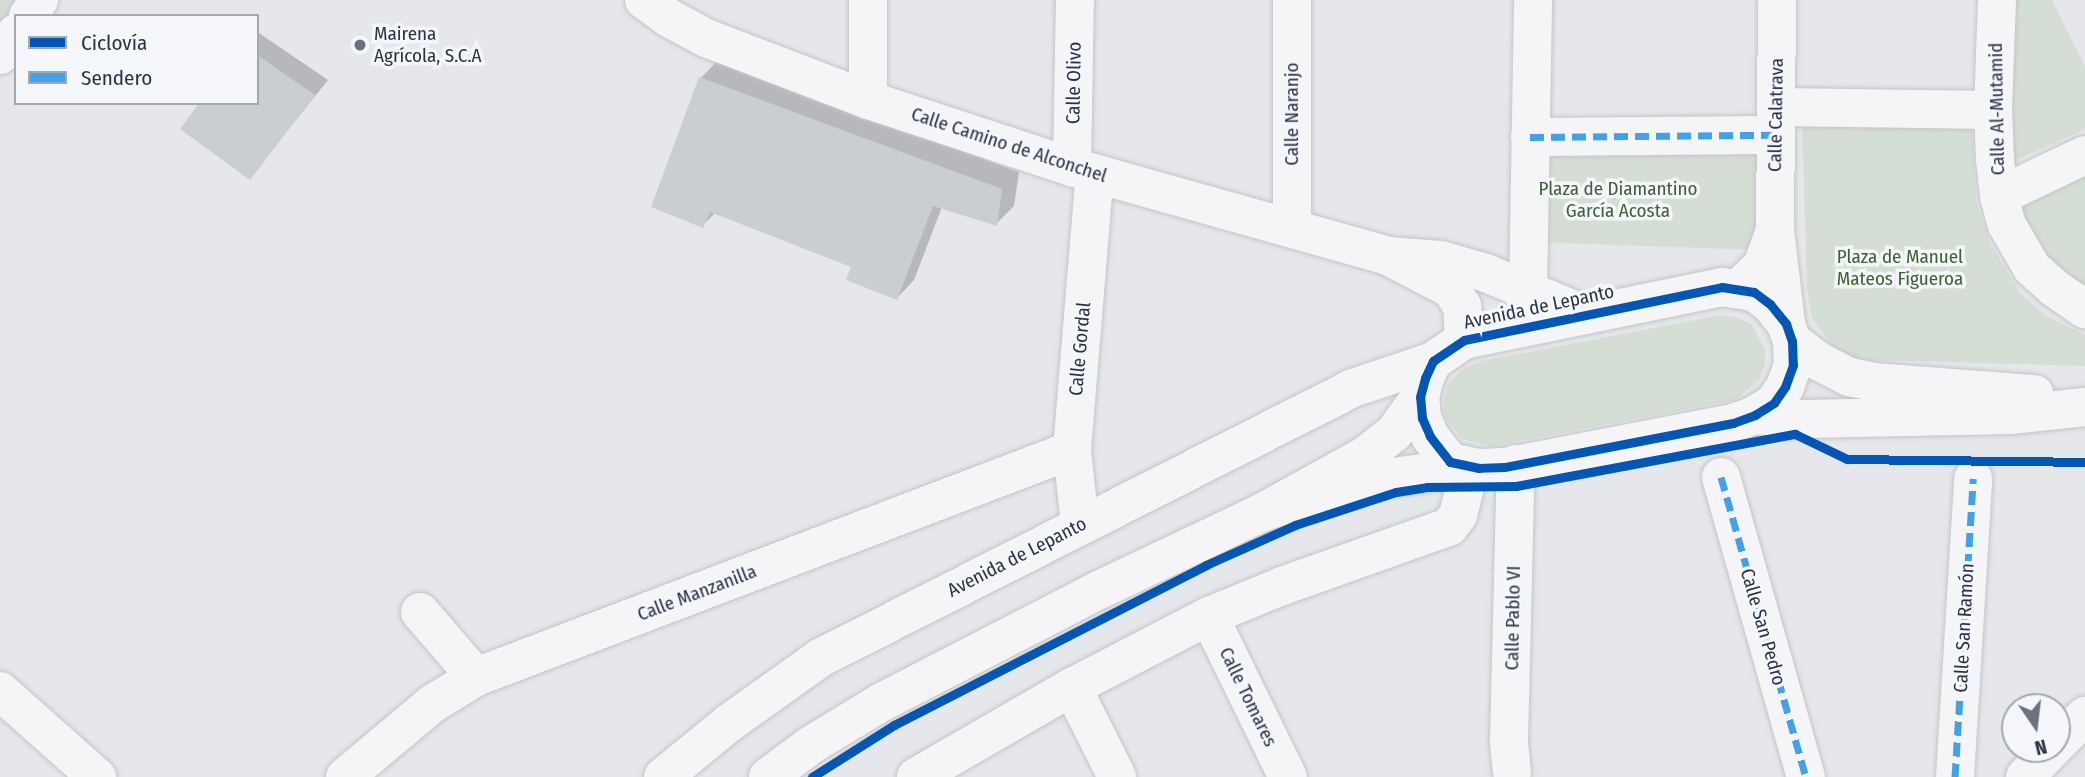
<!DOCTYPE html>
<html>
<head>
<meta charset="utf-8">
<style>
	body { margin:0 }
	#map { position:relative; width:2085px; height:777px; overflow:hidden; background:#e5e7ea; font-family:"Fira Sans Condensed",sans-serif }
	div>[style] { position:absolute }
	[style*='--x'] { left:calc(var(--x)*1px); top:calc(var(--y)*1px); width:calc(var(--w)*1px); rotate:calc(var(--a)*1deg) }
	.green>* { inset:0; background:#d5ded5; transform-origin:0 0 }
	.shadow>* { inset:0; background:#0003 }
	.building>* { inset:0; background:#cbced1 }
	.roads { filter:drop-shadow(0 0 2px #c3c5c8) drop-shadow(0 0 2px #c3c5c8) }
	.minor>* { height:38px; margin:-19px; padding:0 19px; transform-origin:19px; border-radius:19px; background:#f5f5f7 }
	.quiet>* { height:7px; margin-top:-3.5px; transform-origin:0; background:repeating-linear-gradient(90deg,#3ea3ec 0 14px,transparent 0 21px) }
	.cycleway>* { height:9px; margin:-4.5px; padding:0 4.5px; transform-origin:4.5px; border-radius:4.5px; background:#0057b8 }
	.dots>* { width:19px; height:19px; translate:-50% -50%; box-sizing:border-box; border:4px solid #f4f6f9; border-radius:50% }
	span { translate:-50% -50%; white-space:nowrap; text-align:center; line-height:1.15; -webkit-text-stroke:7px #f4f6f9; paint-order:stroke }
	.poi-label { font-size:19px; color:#2a3346 }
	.left { translate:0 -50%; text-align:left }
	.street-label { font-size:19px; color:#2a3346 }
	.park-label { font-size:19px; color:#3d6236 }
	.legend { position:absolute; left:14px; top:14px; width:245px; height:91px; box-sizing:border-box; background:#f4f6f9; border:2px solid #a3a8b1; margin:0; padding:9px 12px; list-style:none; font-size:21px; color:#2a3346 }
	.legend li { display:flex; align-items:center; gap:14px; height:35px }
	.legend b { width:35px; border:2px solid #a3a8b1 }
	.north { position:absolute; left:2001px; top:693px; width:70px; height:70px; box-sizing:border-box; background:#f4f6f9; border:2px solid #a3a8b1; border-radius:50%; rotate:166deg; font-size:19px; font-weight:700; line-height:28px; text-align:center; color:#2a3346 }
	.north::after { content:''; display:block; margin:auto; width:24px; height:32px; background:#6b727f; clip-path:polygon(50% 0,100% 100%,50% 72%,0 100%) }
</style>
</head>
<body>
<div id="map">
	<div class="green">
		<i style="clip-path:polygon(0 0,22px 0,0 30px)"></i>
		<i style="clip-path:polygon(2014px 0,2052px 0,2085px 67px,2085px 129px,2012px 162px)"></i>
		<i style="clip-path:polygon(1802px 121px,1972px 127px,1976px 200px,1990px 243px,2020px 293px,2045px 315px,2085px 335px,2085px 366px,1868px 360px,1853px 358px,1835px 349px,1812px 318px,1807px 289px)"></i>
		<i style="left:1762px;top:144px;width:106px;height:222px;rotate:92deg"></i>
		<i style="clip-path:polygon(2085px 172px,2085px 290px,2054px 268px,2026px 228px,2018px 202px)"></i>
		<i style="clip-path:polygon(1721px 315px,1739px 318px,1752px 325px,1765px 350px,1765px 365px,1760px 379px,1735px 400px,1492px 446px,1462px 439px,1447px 421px,1443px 409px,1447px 385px,1464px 368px,1482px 361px)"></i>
	</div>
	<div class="shadow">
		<i style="clip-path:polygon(259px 33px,328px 80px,250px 177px,257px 103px)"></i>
		<i style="clip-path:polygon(718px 60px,1019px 172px,1014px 206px,996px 224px,942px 207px,914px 280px,897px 298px,853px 266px,716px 212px,702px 226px,701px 78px)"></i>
	</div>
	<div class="building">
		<i style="clip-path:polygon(257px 55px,315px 95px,250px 180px,180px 129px,199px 103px,257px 103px)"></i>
		<i style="clip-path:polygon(699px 77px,1002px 189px,997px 226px,933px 206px,897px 300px,846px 280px,851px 267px,710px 212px,703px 228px,651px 207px)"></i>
	</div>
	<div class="roads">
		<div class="minor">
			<i style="--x:644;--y:0;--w:31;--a:36"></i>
			<i style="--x:669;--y:18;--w:42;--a:28.4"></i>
			<i style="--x:706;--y:38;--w:173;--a:20.9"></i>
			<i style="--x:868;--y:100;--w:215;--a:18.2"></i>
			<i style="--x:1072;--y:167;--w:328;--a:15.7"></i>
			<i style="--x:868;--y:0;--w:100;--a:90"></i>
			<i style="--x:1292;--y:0;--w:228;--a:90"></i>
			<i style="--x:1997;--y:0;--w:110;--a:92.1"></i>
			<i style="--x:1993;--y:110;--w:49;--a:87.7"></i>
			<i style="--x:1995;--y:159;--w:37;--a:84"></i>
			<i style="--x:1999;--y:196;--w:30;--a:75"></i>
			<i style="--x:2007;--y:225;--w:50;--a:59.8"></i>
			<i style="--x:2032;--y:268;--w:28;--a:42"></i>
			<i style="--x:2053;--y:287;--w:39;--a:35"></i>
			<i style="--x:28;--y:16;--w:19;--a:-55"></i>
			<i style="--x:0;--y:55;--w:27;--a:-54"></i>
			<i style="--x:1777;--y:107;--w:216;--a:0.8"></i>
			<i style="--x:1530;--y:137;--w:246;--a:-0.5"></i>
			<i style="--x:1072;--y:167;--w:167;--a:-89"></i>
			<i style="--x:1999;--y:196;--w:95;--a:-25.5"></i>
			<i style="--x:1775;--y:230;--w:230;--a:-89.5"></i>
			<i style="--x:1722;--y:287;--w:32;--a:9"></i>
			<i style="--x:1754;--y:292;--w:20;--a:37"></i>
			<i style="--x:1770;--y:304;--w:26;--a:51"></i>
			<i style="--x:1786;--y:324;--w:18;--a:71"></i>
			<i style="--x:1792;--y:341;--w:24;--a:88"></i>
			<i style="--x:1793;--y:365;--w:23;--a:110"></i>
			<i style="--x:1785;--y:387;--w:19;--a:125"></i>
			<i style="--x:1774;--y:403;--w:22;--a:148"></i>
			<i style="--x:1755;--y:415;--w:23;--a:160"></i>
			<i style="--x:1733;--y:423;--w:233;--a:169.1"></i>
			<i style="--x:1504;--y:467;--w:25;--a:178"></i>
			<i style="--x:1479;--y:468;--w:30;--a:-168"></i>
			<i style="--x:1450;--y:462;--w:33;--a:-128"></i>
			<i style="--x:1430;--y:436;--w:20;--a:-114"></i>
			<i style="--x:1422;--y:418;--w:21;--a:-95"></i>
			<i style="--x:1420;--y:397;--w:20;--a:-75"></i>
			<i style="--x:1425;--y:378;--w:19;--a:-65"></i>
			<i style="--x:1433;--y:361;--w:37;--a:-34"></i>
			<i style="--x:1464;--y:340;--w:263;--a:-11.6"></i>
			<i style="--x:1739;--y:288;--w:32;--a:-44"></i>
			<i style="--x:1762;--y:266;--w:38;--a:-70"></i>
			<i style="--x:1775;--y:230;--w:95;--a:83.3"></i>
			<i style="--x:1528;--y:291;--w:291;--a:-89"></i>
			<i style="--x:1464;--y:340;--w:34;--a:-93"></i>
			<i style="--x:1462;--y:306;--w:20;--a:-123"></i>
			<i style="--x:1451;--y:289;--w:71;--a:-152.4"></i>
			<i style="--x:1388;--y:256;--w:53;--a:4.3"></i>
			<i style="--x:1441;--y:260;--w:47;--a:16.1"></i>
			<i style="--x:1486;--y:273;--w:108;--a:22.8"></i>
			<i style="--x:1792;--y:341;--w:35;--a:37"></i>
			<i style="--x:1820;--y:362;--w:33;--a:27"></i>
			<i style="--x:1849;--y:377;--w:25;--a:11"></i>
			<i style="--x:1874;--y:382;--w:161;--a:4.3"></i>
			<i style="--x:1420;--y:397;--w:44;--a:125.8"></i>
			<i style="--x:1394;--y:433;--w:36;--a:142"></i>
			<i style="--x:1366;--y:455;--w:118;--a:151"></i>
			<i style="--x:1263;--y:512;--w:106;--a:-17.1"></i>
			<i style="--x:1364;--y:481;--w:102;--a:-7.9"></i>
			<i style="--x:1755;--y:415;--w:47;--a:4.9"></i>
			<i style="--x:1802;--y:419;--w:209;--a:-1.1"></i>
			<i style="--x:2011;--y:415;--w:74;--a:-6.2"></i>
			<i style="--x:1721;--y:477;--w:312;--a:74.2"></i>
			<i style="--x:1080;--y:525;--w:75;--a:-96.1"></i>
			<i style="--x:1072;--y:450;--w:278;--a:-85.3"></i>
			<i style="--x:420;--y:612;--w:86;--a:49.3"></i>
			<i style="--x:1209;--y:616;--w:179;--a:63.9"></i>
			<i style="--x:1072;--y:687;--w:101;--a:63.4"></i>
			<i style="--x:0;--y:691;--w:130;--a:41.6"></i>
			<i style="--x:2057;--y:744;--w:40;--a:-45"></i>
			<i style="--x:1512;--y:772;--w:31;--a:-96"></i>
			<i style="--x:1509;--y:741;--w:277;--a:-88.6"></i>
			<i style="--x:345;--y:777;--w:114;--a:-40"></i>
			<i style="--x:432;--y:704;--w:52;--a:-31.5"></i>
			<i style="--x:476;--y:677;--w:638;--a:-20.85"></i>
			<i style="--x:663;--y:777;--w:85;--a:-39.3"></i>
			<i style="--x:729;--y:723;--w:112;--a:-35.5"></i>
			<i style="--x:820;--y:658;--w:597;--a:-26.87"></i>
			<i style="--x:1353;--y:388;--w:84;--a:-18.6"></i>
			<i style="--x:768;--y:777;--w:54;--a:-36.7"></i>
			<i style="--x:811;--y:745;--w:81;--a:-31.3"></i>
			<i style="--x:880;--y:703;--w:246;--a:-27.3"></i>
			<i style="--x:1099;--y:590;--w:182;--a:-25.4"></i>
			<i style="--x:916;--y:777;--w:180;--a:-30"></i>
			<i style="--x:1072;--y:687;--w:154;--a:-27.4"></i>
			<i style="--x:1209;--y:616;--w:79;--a:-22.3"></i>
			<i style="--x:1282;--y:586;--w:177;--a:-19.5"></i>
			<i style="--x:1449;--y:527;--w:15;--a:-53"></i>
			<i style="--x:1458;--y:515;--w:49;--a:-75.7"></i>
			<i style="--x:1955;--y:777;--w:299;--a:-86.5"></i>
			<i style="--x:2025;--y:777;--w:39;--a:-46"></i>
		</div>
	</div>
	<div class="quiet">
		<i style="--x:1530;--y:137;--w:246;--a:-0.5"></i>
		<i style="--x:1721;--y:477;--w:312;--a:74.2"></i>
		<i style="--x:1955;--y:777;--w:299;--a:-86.5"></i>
	</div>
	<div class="cycleway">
		<i style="--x:1722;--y:287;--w:32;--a:9"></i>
		<i style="--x:1754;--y:292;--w:20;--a:37"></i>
		<i style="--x:1770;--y:304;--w:26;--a:51"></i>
		<i style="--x:1786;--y:324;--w:18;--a:71"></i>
		<i style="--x:1792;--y:341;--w:24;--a:88"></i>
		<i style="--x:1793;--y:365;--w:23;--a:110"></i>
		<i style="--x:1785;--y:387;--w:19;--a:125"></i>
		<i style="--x:1774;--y:403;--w:22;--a:148"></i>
		<i style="--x:1755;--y:415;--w:23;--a:160"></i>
		<i style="--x:1733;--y:423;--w:233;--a:169.1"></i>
		<i style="--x:1504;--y:467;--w:25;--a:178"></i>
		<i style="--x:1479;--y:468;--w:30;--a:-168"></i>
		<i style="--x:1450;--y:462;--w:33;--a:-128"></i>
		<i style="--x:1430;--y:436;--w:20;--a:-114"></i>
		<i style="--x:1422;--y:418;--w:21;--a:-95"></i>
		<i style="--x:1420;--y:397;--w:20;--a:-75"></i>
		<i style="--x:1425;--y:378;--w:19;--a:-65"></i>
		<i style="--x:1433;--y:361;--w:37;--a:-34"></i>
		<i style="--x:1464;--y:340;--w:263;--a:-11.6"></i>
		<i style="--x:812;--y:777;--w:97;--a:-32.4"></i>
		<i style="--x:894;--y:725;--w:351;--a:-27.1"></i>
		<i style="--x:1206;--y:565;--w:98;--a:-24.2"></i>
		<i style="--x:1295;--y:525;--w:106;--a:-18.1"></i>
		<i style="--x:1396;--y:492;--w:31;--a:-9"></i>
		<i style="--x:1427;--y:487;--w:89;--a:-0.6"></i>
		<i style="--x:1516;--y:486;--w:284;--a:-10.6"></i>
		<i style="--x:1795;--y:434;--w:58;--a:25.7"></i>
		<i style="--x:1847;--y:459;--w:238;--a:0.7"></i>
	</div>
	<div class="dots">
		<i style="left:360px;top:45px;background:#6b727f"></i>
	</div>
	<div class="poi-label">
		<span class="left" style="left:374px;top:45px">Mairena<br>Agrícola, S.C.A</span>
	</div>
	<div class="street-label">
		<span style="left:1074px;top:83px;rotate:-89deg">Calle Olivo</span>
		<span style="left:1997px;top:109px;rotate:-91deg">Calle Al-Mutamid</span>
		<span style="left:1292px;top:114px;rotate:-90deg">Calle Naranjo</span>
		<span style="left:1776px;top:115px;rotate:-89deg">Calle Calatrava</span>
		<span style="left:1009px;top:145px;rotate:18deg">Calle Camino de Alconchel</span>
		<span style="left:1539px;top:307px;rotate:-12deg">Avenida de Lepanto</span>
		<span style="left:1080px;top:349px;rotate:-85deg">Calle Gordal</span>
		<span style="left:1017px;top:557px;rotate:-27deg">Avenida de Lepanto</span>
		<span style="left:697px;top:593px;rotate:-21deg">Calle Manzanilla</span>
		<span style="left:1513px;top:618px;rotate:-89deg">Calle Pablo VI</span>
		<span style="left:1763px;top:627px;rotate:74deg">Calle San Pedro</span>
		<span style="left:1964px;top:628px;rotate:-87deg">Calle San Ramón</span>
		<span style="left:1248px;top:697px;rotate:64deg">Calle Tomares</span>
	</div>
	<div class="park-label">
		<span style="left:1618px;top:200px">Plaza de Diamantino<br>García Acosta</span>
		<span style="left:1900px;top:268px">Plaza de Manuel<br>Mateos Figueroa</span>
	</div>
	<ul class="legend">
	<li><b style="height:9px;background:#0057b8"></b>Ciclovía</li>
	<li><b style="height:9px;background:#3ea3ec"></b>Sendero</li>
	</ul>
	<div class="north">N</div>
</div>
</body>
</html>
